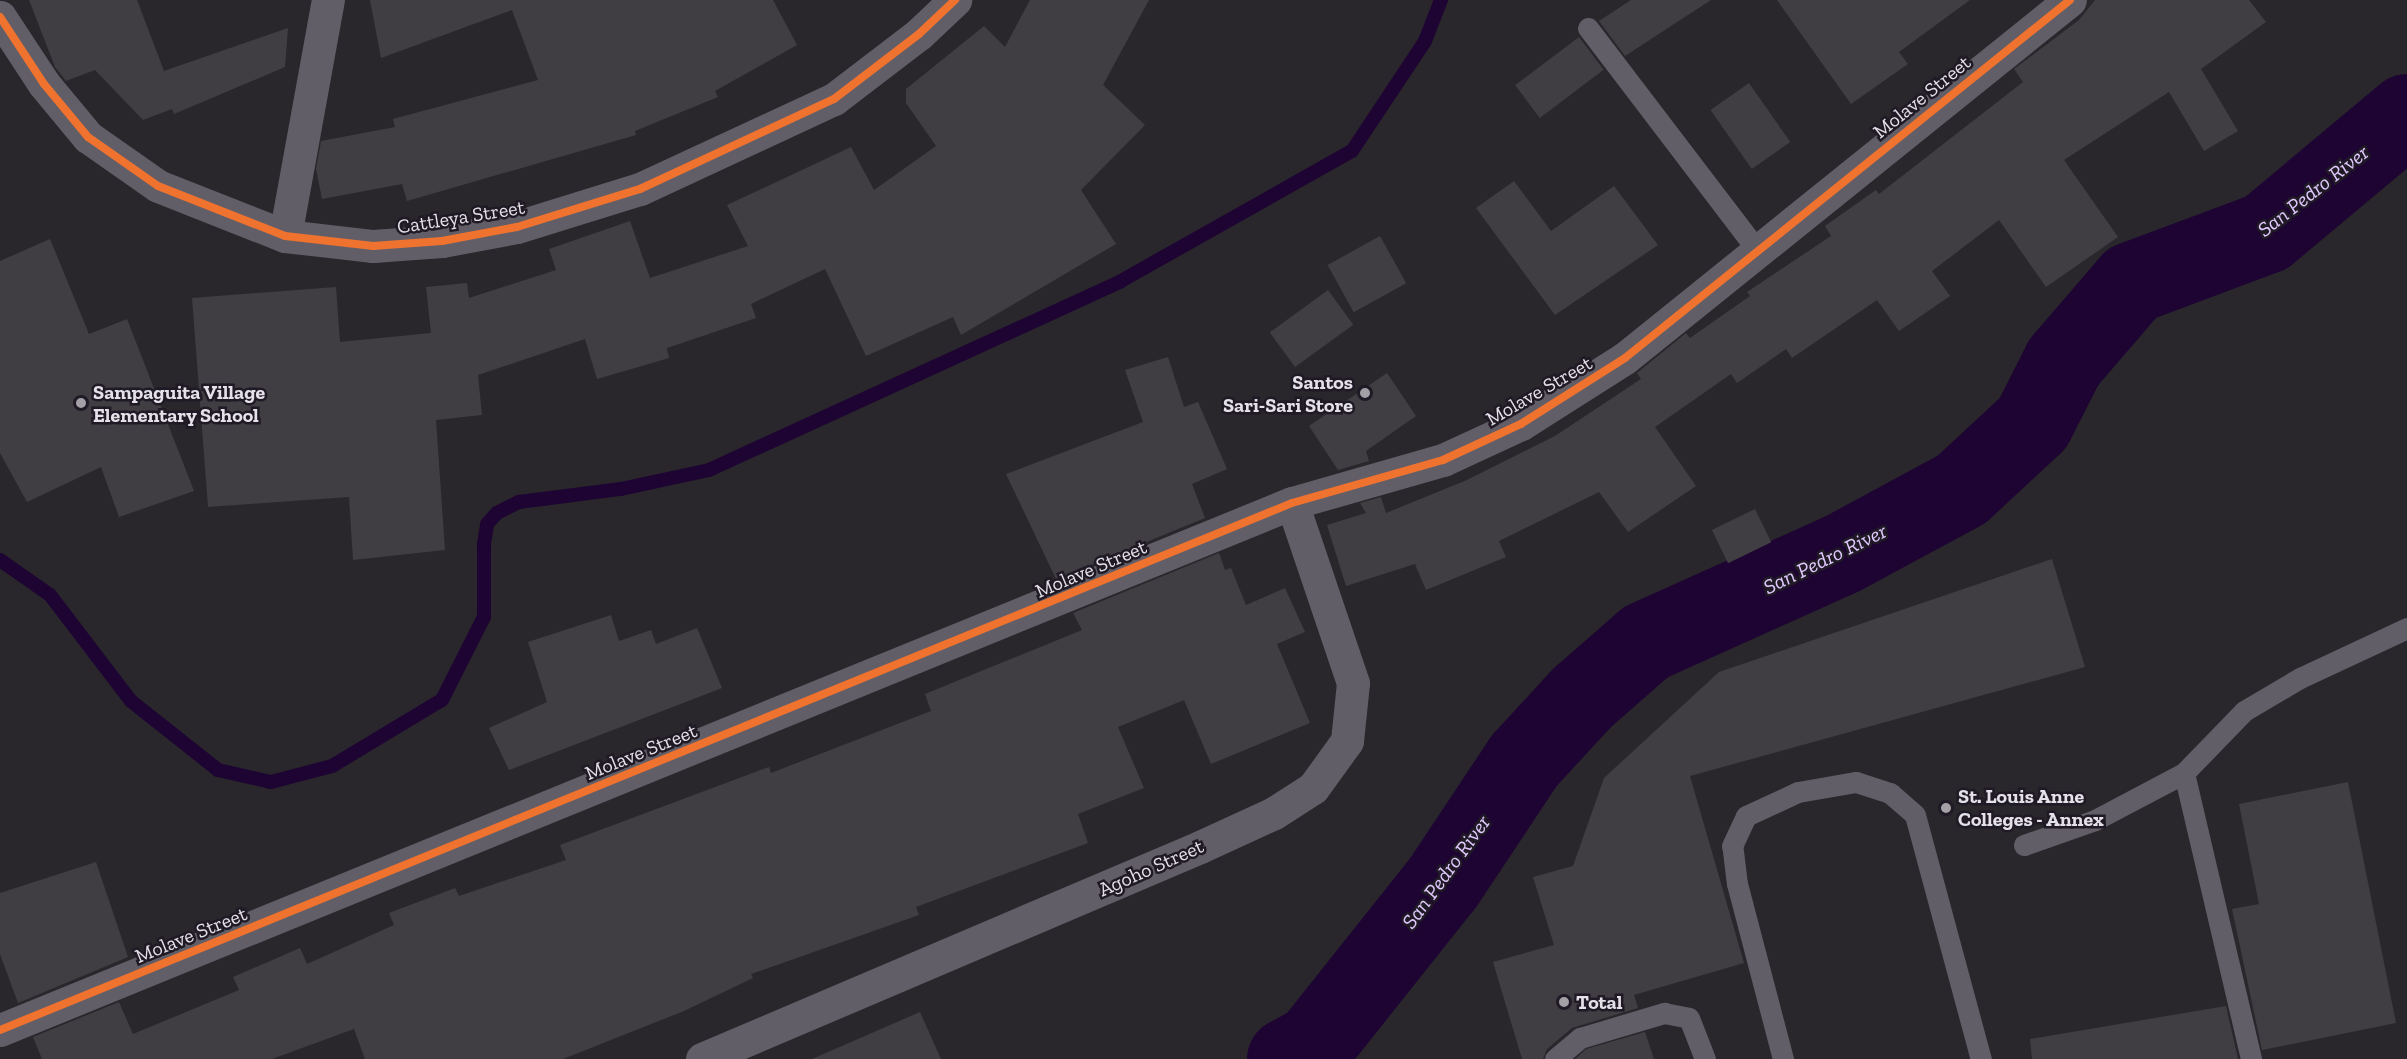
<!DOCTYPE html>
<html>
<head>
<meta charset="utf-8">
<style>
	body { margin:0 }
	#map { position:relative; width:2407px; height:1059px; overflow:hidden; background:#29272c; font-family:"Zilla Slab",serif }
	div>[style] { position:absolute }
	[style*='--x'] { left:calc(var(--x)*1px); top:calc(var(--y)*1px); width:calc(var(--w)*1px); rotate:calc(var(--a)*1deg) }
	.stream>* { height:14px; margin:-7px; padding:0 7px; transform-origin:7px; border-radius:7px; background:#1e0432 }
	.river>* { height:82px; margin:-41px; padding:0 41px; transform-origin:41px; border-radius:41px; background:#1e0432 }
	.building>* { inset:0; background:#403e43; transform-origin:0 0 }
	.service>* { height:21px; margin:-10.5px; padding:0 10.5px; transform-origin:10.5px; border-radius:10.5px; background:#625e67 }
	.minor>* { height:33px; margin:-16.5px; padding:0 16.5px; transform-origin:16.5px; border-radius:16.5px; background:#625e67 }
	.cycleway>* { height:8px; margin:-4px; padding:0 4px; transform-origin:4px; border-radius:4px; background:#ef722f }
	.dots>* { width:16px; height:16px; translate:-50% -50%; box-sizing:border-box; border:3px solid #1f1a25; border-radius:50% }
	span { translate:-50% -50%; white-space:nowrap; text-align:center; line-height:1.15; -webkit-text-stroke:5px #1f1a25; paint-order:stroke }
	.street-label { font-size:20px; color:#e4e1e8 }
	.poi-label { font-size:20px; color:#e4e1e8; font-weight:700 }
	.right { translate:-100% -50%; text-align:right }
	.left { translate:0 -50%; text-align:left }
	.water-label { font-size:21px; color:#e1c9fe; font-style:italic }
</style>
</head>
<body>
<div id="map">
	<div class="stream">
		<i style="--x:0;--y:560;--w:61;--a:35"></i>
		<i style="--x:50;--y:595;--w:133;--a:52.6"></i>
		<i style="--x:131;--y:701;--w:111;--a:38.4"></i>
		<i style="--x:218;--y:770;--w:54;--a:12.8"></i>
		<i style="--x:271;--y:782;--w:63;--a:-14.7"></i>
		<i style="--x:332;--y:766;--w:128;--a:-31"></i>
		<i style="--x:442;--y:700;--w:93;--a:-63.2"></i>
		<i style="--x:484;--y:617;--w:73;--a:-90"></i>
		<i style="--x:484;--y:544;--w:20;--a:-81"></i>
		<i style="--x:487;--y:524;--w:15;--a:-48"></i>
		<i style="--x:497;--y:513;--w:25;--a:-27"></i>
		<i style="--x:519;--y:502;--w:103;--a:-7.3"></i>
		<i style="--x:621;--y:489;--w:90;--a:-12.2"></i>
		<i style="--x:709;--y:470;--w:453;--a:-24.6"></i>
		<i style="--x:1121;--y:281;--w:265;--a:-29.4"></i>
		<i style="--x:1352;--y:151;--w:132;--a:-56.4"></i>
		<i style="--x:1425;--y:41;--w:44;--a:-68.7"></i>
	</div>
	<div class="river">
		<i style="--x:1288;--y:1059;--w:30;--a:-28"></i>
		<i style="--x:1314;--y:1045;--w:207;--a:-51.5"></i>
		<i style="--x:1443;--y:883;--w:146;--a:-56.4"></i>
		<i style="--x:1524;--y:761;--w:86;--a:-47.4"></i>
		<i style="--x:1582;--y:698;--w:85;--a:-41.2"></i>
		<i style="--x:1646;--y:642;--w:215;--a:-24.2"></i>
		<i style="--x:1842;--y:554;--w:136;--a:-28.4"></i>
		<i style="--x:1962;--y:489;--w:97;--a:-42.9"></i>
		<i style="--x:2033;--y:423;--w:68;--a:-63.1"></i>
		<i style="--x:2064;--y:362;--w:104;--a:-49.3"></i>
		<i style="--x:2132;--y:283;--w:143;--a:-20.5"></i>
		<i style="--x:2266;--y:233;--w:184;--a:-39.9"></i>
	</div>
	<div class="building">
		<i style="clip-path:polygon(29px 0,137px 0,164px 71px,288px 28px,285px 67px,174px 114px,172px 109px,143px 120px,95px 70px,66px 81px,55px 67px)"></i>
		<i style="clip-path:polygon(370px 0,773px 0,797px 45px,715px 91px,718px 97px,635px 131px,636px 135px,407px 201px,402px 184px,322px 199px,316px 169px,321px 141px,395px 127px,393px 119px,538px 80px,512px 10px,381px 58px)"></i>
		<i style="clip-path:polygon(1030px 0,1149px 0,1103px 85px,1145px 125px,1081px 190px,1116px 244px,961px 335px,953px 317px,866px 356px,825px 269px,751px 304px,756px 318px,667px 348px,669px 358px,597px 379px,585px 339px,478px 375px,482px 415px,436px 420px,445px 550px,353px 560px,349px 497px,208px 507px,192px 298px,336px 287px,340px 342px,431px 333px,426px 287px,467px 283px,469px 298px,556px 270px,549px 249px,630px 221px,650px 278px,748px 246px,727px 205px,851px 147px,874px 190px,936px 146px,906px 103px,906px 89px,984px 26px,1005px 47px)"></i>
		<i style="clip-path:polygon(1631px 0,1711px 0,1625px 56px,1599px 21px)"></i>
		<i style="clip-path:polygon(1777px 0,1970px 0,1899px 52px,1908px 64px,1851px 104px)"></i>
		<i style="clip-path:polygon(2095px 0,2249px 0,2266px 22px,2201px 69px,2238px 131px,2204px 151px,2169px 92px,2064px 160px,2118px 237px,2046px 287px,1999px 220px,1932px 271px,1950px 296px,1899px 331px,1877px 300px,1792px 358px,1786px 349px,1737px 383px,1731px 374px,1655px 427px,1696px 486px,1628px 532px,1599px 492px,1499px 541px,1506px 557px,1426px 590px,1415px 564px,1346px 586px,1327px 525px,1366px 513px,1360px 503px,1381px 497px,1386px 513px,1467px 480px,1555px 436px,1641px 379px,1637px 373px,1686px 333px,1690px 338px,1750px 296px,1747px 292px,1831px 236px,1825px 226px,1876px 190px,1879px 194px,2023px 82px,2014px 69px,2079px 20px)"></i>
		<i style="left:1579px;top:37px;width:41px;height:80px;rotate:53deg"></i>
		<i style="left:1749px;top:83px;width:72px;height:47px;rotate:55deg"></i>
		<i style="clip-path:polygon(1514px 181px,1551px 231px,1614px 186px,1658px 245px,1555px 315px,1476px 208px)"></i>
		<i style="left:1380px;top:236px;width:54px;height:60px;rotate:61deg"></i>
		<i style="clip-path:polygon(50px 239px,89px 334px,127px 319px,194px 491px,119px 517px,101px 467px,27px 502px,0 453px,0 261px)"></i>
		<i style="left:1328px;top:290px;width:43px;height:72px;rotate:54deg"></i>
		<i style="clip-path:polygon(1168px 357px,1184px 407px,1198px 402px,1227px 469px,1192px 484px,1205px 518px,1056px 579px,1006px 474px,1143px 422px,1125px 370px)"></i>
		<i style="clip-path:polygon(1387px 373px,1416px 416px,1366px 451px,1369px 461px,1338px 470px,1309px 426px)"></i>
		<i style="left:1755px;top:509px;width:37px;height:48px;rotate:64deg"></i>
		<i style="clip-path:polygon(1219px 553px,1225px 570px,1231px 568px,1246px 605px,1285px 588px,1305px 632px,1277px 644px,1310px 723px,1211px 764px,1184px 700px,1118px 727px,1144px 788px,1078px 814px,1088px 843px,916px 907px,919px 915px,751px 974px,753px 978px,684px 1011px,563px 1059px,365px 1059px,354px 1029px,272px 1059px,42px 1059px,33px 1037px,119px 1002px,133px 1034px,239px 990px,233px 977px,300px 948px,307px 964px,394px 925px,389px 913px,455px 888px,459px 896px,566px 860px,560px 845px,769px 767px,771px 773px,931px 711px,925px 694px,1082px 630px,1073px 613px)"></i>
		<i style="clip-path:polygon(2052px 559px,2085px 667px,1690px 776px,1744px 963px,1634px 995px,1638px 1008px,1572px 1028px,1547px 1049px,1543px 1059px,1522px 1059px,1493px 962px,1554px 945px,1533px 877px,1573px 866px,1604px 778px,1719px 672px)"></i>
		<i style="clip-path:polygon(611px 615px,619px 641px,651px 630px,656px 644px,697px 628px,722px 688px,509px 770px,489px 728px,547px 702px,528px 642px)"></i>
		<i style="clip-path:polygon(2348px 782px,2396px 1023px,2262px 1050px,2232px 909px,2259px 904px,2239px 804px)"></i>
		<i style="clip-path:polygon(96px 862px,128px 957px,18px 1003px,0 954px,0 893px)"></i>
		<i style="clip-path:polygon(2226px 1006px,2238px 1059px,2032px 1059px,2030px 1039px)"></i>
		<i style="clip-path:polygon(920px 1012px,941px 1059px,812px 1059px)"></i>
		<i style="clip-path:polygon(1645px 1032px,1654px 1059px,1575px 1059px,1586px 1049px)"></i>
	</div>
	<div class="service">
		<i style="--x:1588;--y:28;--w:279;--a:52.7"></i>
		<i style="--x:2184;--y:773;--w:294;--a:76.8"></i>
		<i style="--x:2024;--y:845;--w:75;--a:-19.4"></i>
		<i style="--x:2095;--y:820;--w:101;--a:-27.8"></i>
		<i style="--x:2184;--y:773;--w:86;--a:-45.9"></i>
		<i style="--x:2244;--y:711;--w:65;--a:-30.5"></i>
		<i style="--x:2300;--y:678;--w:118;--a:-25"></i>
		<i style="--x:1555;--y:1059;--w:33;--a:-40"></i>
		<i style="--x:1580;--y:1038;--w:88;--a:-16.6"></i>
		<i style="--x:1664;--y:1013;--w:25;--a:11"></i>
		<i style="--x:1689;--y:1018;--w:44;--a:68.7"></i>
		<i style="--x:1783;--y:1059;--w:181;--a:-104.7"></i>
		<i style="--x:1737;--y:884;--w:38;--a:-97"></i>
		<i style="--x:1732;--y:846;--w:33;--a:-65"></i>
		<i style="--x:1746;--y:816;--w:57;--a:-24.8"></i>
		<i style="--x:1798;--y:792;--w:59;--a:-9.8"></i>
		<i style="--x:1856;--y:782;--w:36;--a:18"></i>
		<i style="--x:1890;--y:793;--w:33;--a:41"></i>
		<i style="--x:1915;--y:815;--w:253;--a:74.9"></i>
	</div>
	<div class="minor">
		<i style="--x:0;--y:17;--w:80;--a:56.7"></i>
		<i style="--x:44;--y:84;--w:69;--a:50.3"></i>
		<i style="--x:88;--y:137;--w:85;--a:35"></i>
		<i style="--x:158;--y:186;--w:136;--a:21.5"></i>
		<i style="--x:285;--y:236;--w:89;--a:6.5"></i>
		<i style="--x:373;--y:246;--w:69;--a:-4.1"></i>
		<i style="--x:442;--y:241;--w:76;--a:-10.6"></i>
		<i style="--x:517;--y:227;--w:129;--a:-17.2"></i>
		<i style="--x:640;--y:189;--w:214;--a:-24.9"></i>
		<i style="--x:834;--y:99;--w:107;--a:-37.4"></i>
		<i style="--x:919;--y:34;--w:50;--a:-43.4"></i>
		<i style="--x:285;--y:236;--w:240;--a:-79.7"></i>
		<i style="--x:0;--y:1030;--w:1395;--a:-22.19"></i>
		<i style="--x:1292;--y:503;--w:157;--a:-15.9"></i>
		<i style="--x:1443;--y:460;--w:86;--a:-24.8"></i>
		<i style="--x:1521;--y:424;--w:123;--a:-32.4"></i>
		<i style="--x:1625;--y:358;--w:571;--a:-38.82"></i>
		<i style="--x:702;--y:1059;--w:541;--a:-23.06"></i>
		<i style="--x:1200;--y:847;--w:81;--a:-24.7"></i>
		<i style="--x:1274;--y:813;--w:46;--a:-32.7"></i>
		<i style="--x:1313;--y:788;--w:58;--a:-54.1"></i>
		<i style="--x:1347;--y:741;--w:58;--a:-84.1"></i>
		<i style="--x:1353;--y:683;--w:190;--a:-108.7"></i>
	</div>
	<div class="cycleway">
		<i style="--x:0;--y:17;--w:80;--a:56.7"></i>
		<i style="--x:44;--y:84;--w:69;--a:50.3"></i>
		<i style="--x:88;--y:137;--w:85;--a:35"></i>
		<i style="--x:158;--y:186;--w:136;--a:21.5"></i>
		<i style="--x:285;--y:236;--w:89;--a:6.5"></i>
		<i style="--x:373;--y:246;--w:69;--a:-4.1"></i>
		<i style="--x:442;--y:241;--w:76;--a:-10.6"></i>
		<i style="--x:517;--y:227;--w:129;--a:-17.2"></i>
		<i style="--x:640;--y:189;--w:214;--a:-24.9"></i>
		<i style="--x:834;--y:99;--w:107;--a:-37.4"></i>
		<i style="--x:919;--y:34;--w:50;--a:-43.4"></i>
		<i style="--x:0;--y:1030;--w:1395;--a:-22.19"></i>
		<i style="--x:1292;--y:503;--w:157;--a:-15.9"></i>
		<i style="--x:1443;--y:460;--w:86;--a:-24.8"></i>
		<i style="--x:1521;--y:424;--w:123;--a:-32.4"></i>
		<i style="--x:1625;--y:358;--w:571;--a:-38.82"></i>
	</div>
	<div class="dots">
		<i style="left:1365px;top:393px;background:#a3a0a6"></i>
		<i style="left:81px;top:403px;background:#a3a0a6"></i>
		<i style="left:1946px;top:808px;background:#a3a0a6"></i>
		<i style="left:1564px;top:1002px;background:#a3a0a6"></i>
	</div>
	<div class="street-label">
		<span style="left:1922px;top:97px;rotate:-39deg">Molave Street</span>
		<span style="left:461px;top:217px;rotate:-9deg">Cattleya Street</span>
		<span style="left:1539px;top:391px;rotate:-30deg">Molave Street</span>
		<span style="left:1091px;top:569px;rotate:-23deg">Molave Street</span>
		<span style="left:641px;top:752px;rotate:-22deg">Molave Street</span>
		<span style="left:1151px;top:868px;rotate:-24deg">Agoho Street</span>
		<span style="left:191px;top:935px;rotate:-22deg">Molave Street</span>
	</div>
	<div class="poi-label">
		<span class="right" style="left:1353px;top:394px">Santos<br>Sari-Sari Store</span>
		<span class="left" style="left:93px;top:404px">Sampaguita Village<br>Elementary School</span>
		<span class="left" style="left:1958px;top:808px">St. Louis Anne<br>Colleges - Annex</span>
		<span class="left" style="left:1576px;top:1002px">Total</span>
	</div>
	<div class="water-label">
		<span style="left:2313px;top:191px;rotate:-38deg">San Pedro River</span>
		<span style="left:1825px;top:559px;rotate:-26deg">San Pedro River</span>
		<span style="left:1446px;top:872px;rotate:-54deg">San Pedro River</span>
	</div>
</div>
</body>
</html>
